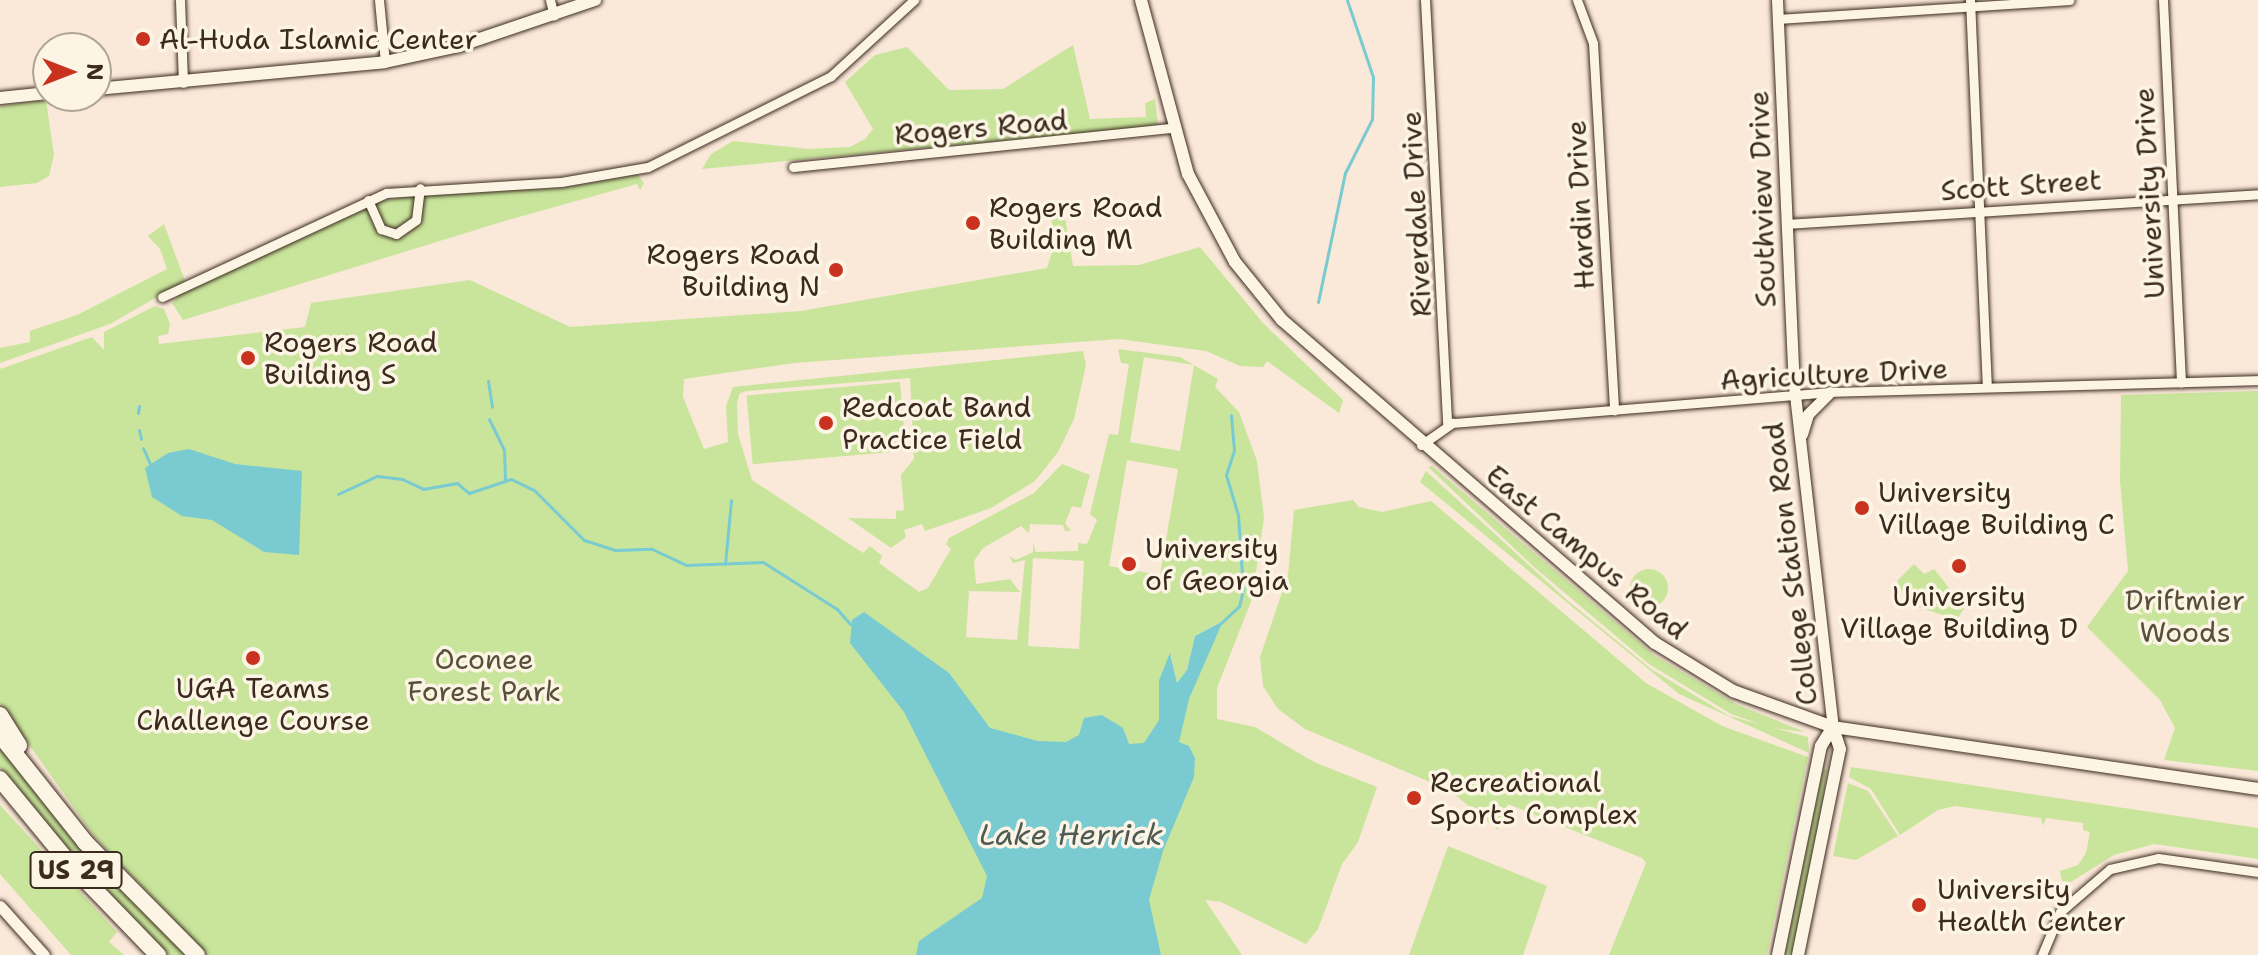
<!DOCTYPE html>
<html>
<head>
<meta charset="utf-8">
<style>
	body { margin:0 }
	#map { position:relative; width:2258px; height:955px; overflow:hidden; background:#fae8d9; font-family:"Shantell Sans",sans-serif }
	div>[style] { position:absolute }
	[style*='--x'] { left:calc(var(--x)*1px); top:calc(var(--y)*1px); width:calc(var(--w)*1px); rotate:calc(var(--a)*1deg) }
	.green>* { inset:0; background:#c9e59c; transform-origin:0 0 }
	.round { border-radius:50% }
	.water>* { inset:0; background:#79cad1 }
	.stream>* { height:3px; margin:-1.5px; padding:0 1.5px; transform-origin:1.5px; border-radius:1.5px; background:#79cad1 }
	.roads { filter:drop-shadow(0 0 2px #3b2a1e) drop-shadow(0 0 2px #3b2a1e) }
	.minor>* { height:9px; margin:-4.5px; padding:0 4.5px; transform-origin:4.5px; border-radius:4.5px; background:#fcf5e5 }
	.tertiary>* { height:11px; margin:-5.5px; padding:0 5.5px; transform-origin:5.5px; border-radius:5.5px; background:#fcf5e5 }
	.secondary>* { height:12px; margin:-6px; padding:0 6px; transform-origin:6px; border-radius:6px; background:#fcf5e5 }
	.motorway>* { height:16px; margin:-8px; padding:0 8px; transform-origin:8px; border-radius:8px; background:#fcf5e5 }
	.dots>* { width:22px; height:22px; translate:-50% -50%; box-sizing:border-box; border:4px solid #fcf5e5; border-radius:50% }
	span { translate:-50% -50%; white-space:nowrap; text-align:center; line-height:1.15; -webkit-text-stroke:7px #fcf5e5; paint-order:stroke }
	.shield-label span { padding:2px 6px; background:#fcf5e5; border:2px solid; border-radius:6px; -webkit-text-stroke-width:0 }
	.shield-label { font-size:26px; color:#3b2a1e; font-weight:700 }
	.poi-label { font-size:28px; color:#3b2a1e }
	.left { translate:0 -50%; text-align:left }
	.right { translate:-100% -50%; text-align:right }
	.street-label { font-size:28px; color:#3b2a1e }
	.park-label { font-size:28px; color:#574f37 }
	.water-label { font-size:30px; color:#4e5a54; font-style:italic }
	.north { position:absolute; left:32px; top:32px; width:80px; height:80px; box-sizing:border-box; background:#fcf5e5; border:2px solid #afa495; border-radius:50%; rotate:90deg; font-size:22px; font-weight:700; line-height:32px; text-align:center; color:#3b2a1e }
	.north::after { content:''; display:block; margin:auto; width:28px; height:36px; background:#c8321e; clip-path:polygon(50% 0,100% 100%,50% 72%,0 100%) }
</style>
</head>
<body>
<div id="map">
	<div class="green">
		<i style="clip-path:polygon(1073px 45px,1090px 119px,1146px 117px,1145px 103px,1155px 99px,1158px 126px,702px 169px,711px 154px,733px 141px,809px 149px,850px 147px,865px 139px,873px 129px,845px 82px,875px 55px,907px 47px,949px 90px,1003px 89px)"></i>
		<i style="clip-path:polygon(46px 100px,54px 155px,49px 176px,37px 183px,0 187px,0 106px)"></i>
		<i style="clip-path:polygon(637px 174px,644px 183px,640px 190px,637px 184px,508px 220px,183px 320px,172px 303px,183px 291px,382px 201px,417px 194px,567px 187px)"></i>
		<i style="clip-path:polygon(evenodd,1051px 217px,1065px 217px,1073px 266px,1139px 265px,1200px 247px,1263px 323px,1343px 400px,1339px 413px,1267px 361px,1263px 367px,1240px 366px,1206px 351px,1119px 339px,794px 363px,684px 379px,683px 397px,704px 449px,728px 442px,726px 406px,733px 387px,1083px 351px,1086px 365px,1074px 419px,1058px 452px,1035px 481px,991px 508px,925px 531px,922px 524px,904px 530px,906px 537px,891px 548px,848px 518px,896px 519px,896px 511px,904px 510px,901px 475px,914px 459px,910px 378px,747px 391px,740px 393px,737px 403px,738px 434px,752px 480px,863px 553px,870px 546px,882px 556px,879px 563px,919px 592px,928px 588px,951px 549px,946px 544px,949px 538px,1034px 493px,1062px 464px,1090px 475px,1081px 508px,1072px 506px,1065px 523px,1071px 531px,1065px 531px,1063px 525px,1030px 524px,1029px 533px,1021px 526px,983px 548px,974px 561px,976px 584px,1010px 579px,1020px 592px,969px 591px,966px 637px,1017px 640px,1025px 560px,1013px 563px,1009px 556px,1016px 560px,1033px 552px,1033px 543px,1036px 552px,1078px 551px,1078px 543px,1087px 544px,1097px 520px,1090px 514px,1109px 434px,1118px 435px,1129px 364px,1121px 363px,1118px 349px,1180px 357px,1218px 379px,1215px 387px,1239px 412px,1257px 461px,1264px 518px,1252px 599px,1217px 688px,1217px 719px,1255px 727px,1314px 762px,1377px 787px,1358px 842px,1342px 864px,1318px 929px,1306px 944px,1221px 902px,1205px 900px,1242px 955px,207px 955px,94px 836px,0 704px,0 369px,92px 337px,104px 350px,104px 332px,155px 306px,164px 309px,170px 324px,168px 334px,158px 336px,159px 344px,305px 327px,311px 303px,470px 280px,570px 327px,801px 311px,1047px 268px,1055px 243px,1051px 217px,1144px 357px,1194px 365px,1180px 451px,1130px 442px,1144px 357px,1051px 217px,1127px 460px,1178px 469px,1160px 575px,1109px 566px,1127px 460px,1051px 217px,1033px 558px,1084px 561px,1079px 649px,1028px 646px,1033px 558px,1051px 217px,1222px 621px,1189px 699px,1159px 680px,1171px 655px,1177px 684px,1187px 670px,1195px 636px,1222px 621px)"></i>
		<i style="clip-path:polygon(164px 224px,185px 281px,110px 324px,0 363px,0 348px,30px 342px,30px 331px,77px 315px,167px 269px,160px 249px,148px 236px)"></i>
		<i style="left:900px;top:382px;width:69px;height:154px;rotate:85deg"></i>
		<i style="clip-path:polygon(2258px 391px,2258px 771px,2164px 760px,2175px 728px,2160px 700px,2087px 627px,2128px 571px,2120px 481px,2121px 395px)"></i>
		<i style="clip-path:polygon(1432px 466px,1654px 655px,1736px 704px,1805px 732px,1771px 728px,1731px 714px,1649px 664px,1534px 567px,1428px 467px)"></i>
		<i style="clip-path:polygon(1426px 471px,1567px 600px,1651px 669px,1729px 716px,1808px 737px,1809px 753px,1679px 694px,1420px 482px)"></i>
		<i style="clip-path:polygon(1353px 500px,1359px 507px,1382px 512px,1431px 501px,1646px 683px,1722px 726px,1808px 757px,1767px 955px,1609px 955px,1646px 863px,1642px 858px,1508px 804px,1498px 830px,1449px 790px,1305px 729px,1278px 709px,1263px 686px,1260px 657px,1288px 575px,1294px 510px)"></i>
		<i style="clip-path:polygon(1914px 564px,1924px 574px,1934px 569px,1939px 575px,1964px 608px,1957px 620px,1907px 603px,1897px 581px)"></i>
		<i class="round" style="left:1630px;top:569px;width:38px;height:38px"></i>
		<i style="clip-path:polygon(0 747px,81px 846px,186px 955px,169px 955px,55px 837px,0 767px)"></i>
		<i style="clip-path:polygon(1851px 767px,2258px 828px,2258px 859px,2154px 844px,2114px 855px,2071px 882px,2062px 881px,2060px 871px,2078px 865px,2086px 853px,2090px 832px,2083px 830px,2083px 823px,2046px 818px,2043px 826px,2041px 818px,1955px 806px,1938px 810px,1900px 835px,1871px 789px,1849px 777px)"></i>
		<i style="clip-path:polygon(1823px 769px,1827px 770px,1816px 851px,1792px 955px,1785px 955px)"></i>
		<i style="clip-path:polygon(1848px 783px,1868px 791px,1898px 836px,1856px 860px,1833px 856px)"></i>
		<i style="clip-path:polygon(0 805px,117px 932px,109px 942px,124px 955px,71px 955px,0 874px)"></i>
		<i style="clip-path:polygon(1448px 846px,1547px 886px,1523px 955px,1409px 955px)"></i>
	</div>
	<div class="water">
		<i style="clip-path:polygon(189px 449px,235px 464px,302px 471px,299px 555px,264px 552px,212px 520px,182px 516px,152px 497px,145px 468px,168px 453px)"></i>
		<i style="clip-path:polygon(864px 612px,949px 673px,990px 728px,1038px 741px,1066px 742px,1079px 735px,1084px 718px,1102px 715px,1123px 728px,1129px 744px,1144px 743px,1159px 720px,1159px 680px,1170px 653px,1177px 683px,1187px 670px,1195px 636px,1223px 621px,1189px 699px,1179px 742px,1189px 746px,1195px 758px,1194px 777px,1163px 851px,1149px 900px,1161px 955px,916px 955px,919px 941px,982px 898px,987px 876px,904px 712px,850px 643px,852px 620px)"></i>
	</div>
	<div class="stream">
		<i style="--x:1318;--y:302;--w:132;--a:-78.2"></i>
		<i style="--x:1345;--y:173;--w:60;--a:-63.4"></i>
		<i style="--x:1372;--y:119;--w:42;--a:-88.6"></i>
		<i style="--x:1373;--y:77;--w:81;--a:-108.7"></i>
		<i style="--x:488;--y:381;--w:26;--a:81"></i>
		<i style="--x:138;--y:413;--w:7;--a:-82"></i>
		<i style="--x:489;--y:419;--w:34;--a:64"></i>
		<i style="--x:504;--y:450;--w:29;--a:88"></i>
		<i style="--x:139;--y:430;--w:9;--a:77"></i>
		<i style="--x:143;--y:448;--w:17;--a:66"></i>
		<i style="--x:338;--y:494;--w:43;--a:-24.8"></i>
		<i style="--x:377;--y:476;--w:25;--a:7"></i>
		<i style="--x:402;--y:479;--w:23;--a:25"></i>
		<i style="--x:423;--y:489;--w:35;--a:-10"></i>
		<i style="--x:457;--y:483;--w:16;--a:40"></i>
		<i style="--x:469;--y:493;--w:44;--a:-18.4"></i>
		<i style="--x:511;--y:479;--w:25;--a:26"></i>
		<i style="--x:534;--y:490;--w:71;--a:45"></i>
		<i style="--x:584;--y:540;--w:33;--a:18"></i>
		<i style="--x:615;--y:550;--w:37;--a:-2"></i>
		<i style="--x:652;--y:549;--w:38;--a:25"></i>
		<i style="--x:686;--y:565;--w:77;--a:-2.2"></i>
		<i style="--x:763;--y:562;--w:88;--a:32.4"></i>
		<i style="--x:837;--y:609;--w:20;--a:49"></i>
		<i style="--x:725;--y:564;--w:64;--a:-84.6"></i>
		<i style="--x:1221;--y:623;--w:25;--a:-43"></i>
		<i style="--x:1239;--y:606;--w:16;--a:-76"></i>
		<i style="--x:1243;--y:590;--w:75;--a:-93.8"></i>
		<i style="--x:1238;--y:515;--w:42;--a:-106.7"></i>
		<i style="--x:1226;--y:475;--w:26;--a:-72"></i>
		<i style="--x:1234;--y:450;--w:35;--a:-95"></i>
	</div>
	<div class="roads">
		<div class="minor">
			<i style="--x:180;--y:0;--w:83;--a:87.9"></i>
			<i style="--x:379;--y:0;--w:62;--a:84.5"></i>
			<i style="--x:550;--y:0;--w:16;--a:76"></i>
			<i style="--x:1425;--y:0;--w:426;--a:87"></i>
			<i style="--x:1577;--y:0;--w:46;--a:69.6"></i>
			<i style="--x:1593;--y:43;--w:368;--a:86.7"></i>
			<i style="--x:1970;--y:0;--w:387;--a:87.5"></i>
			<i style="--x:2163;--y:0;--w:383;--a:87.3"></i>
			<i style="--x:1778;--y:19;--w:292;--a:-3.7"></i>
			<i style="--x:793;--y:167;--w:382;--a:-5.9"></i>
			<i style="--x:368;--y:200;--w:32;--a:66"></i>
			<i style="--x:381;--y:229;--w:16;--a:18"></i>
			<i style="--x:396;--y:234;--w:24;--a:-35"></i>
			<i style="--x:416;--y:220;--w:32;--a:-83"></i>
			<i style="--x:1786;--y:224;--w:473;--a:-3.6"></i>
			<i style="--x:162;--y:297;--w:247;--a:-24.9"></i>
			<i style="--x:386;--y:193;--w:175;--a:-3.6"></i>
			<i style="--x:561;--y:182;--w:88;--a:-9.8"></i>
			<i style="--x:648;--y:167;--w:204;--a:-26.4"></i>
			<i style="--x:831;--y:76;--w:113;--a:-42.5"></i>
			<i style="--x:1421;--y:445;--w:39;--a:-35"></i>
			<i style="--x:1453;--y:423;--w:378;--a:-4.7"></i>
			<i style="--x:1830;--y:392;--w:428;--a:-1.6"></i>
			<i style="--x:2042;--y:955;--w:47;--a:-67.3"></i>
			<i style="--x:2060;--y:912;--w:66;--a:-40.7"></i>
			<i style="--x:2110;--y:869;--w:49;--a:-12.9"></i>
			<i style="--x:2158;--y:858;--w:101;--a:8"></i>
		</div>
		<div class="tertiary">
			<i style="--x:1777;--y:0;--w:386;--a:87.5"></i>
			<i style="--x:1794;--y:386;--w:343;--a:83.5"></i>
			<i style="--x:1802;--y:434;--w:21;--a:-73"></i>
			<i style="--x:1808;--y:414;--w:31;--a:-45"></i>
			<i style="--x:0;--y:906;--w:66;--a:48.1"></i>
		</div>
		<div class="secondary">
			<i style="--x:1141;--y:0;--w:180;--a:74.9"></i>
			<i style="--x:1188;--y:174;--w:100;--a:61.9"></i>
			<i style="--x:1235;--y:262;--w:75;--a:51"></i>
			<i style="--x:1282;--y:320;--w:493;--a:40.9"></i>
			<i style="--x:1655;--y:643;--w:92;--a:31.6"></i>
			<i style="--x:1733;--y:691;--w:106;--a:19.8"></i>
			<i style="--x:1833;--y:727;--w:429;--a:8.3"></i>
			<i style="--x:96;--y:89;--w:290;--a:-5.3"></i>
			<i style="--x:385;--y:62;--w:76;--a:-12.2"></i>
			<i style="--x:459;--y:46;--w:144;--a:-18.7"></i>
			<i style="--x:0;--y:98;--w:48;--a:-5.9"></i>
			<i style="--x:1778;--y:955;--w:213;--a:-78.4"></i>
			<i style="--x:1821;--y:746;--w:22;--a:-58"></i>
			<i style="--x:1798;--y:955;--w:210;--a:-78.5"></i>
			<i style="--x:1840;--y:749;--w:23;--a:-108"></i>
		</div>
		<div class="motorway">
			<i style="--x:0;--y:715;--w:36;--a:58"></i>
			<i style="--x:0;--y:735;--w:137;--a:51.5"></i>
			<i style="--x:85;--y:842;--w:159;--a:45.3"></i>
			<i style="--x:0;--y:779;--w:110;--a:50.5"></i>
			<i style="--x:70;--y:864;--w:127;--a:46"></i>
		</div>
	</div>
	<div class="dots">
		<i style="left:143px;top:39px;background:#c8321e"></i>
		<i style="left:973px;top:223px;background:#c8321e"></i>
		<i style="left:836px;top:270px;background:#c8321e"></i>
		<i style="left:248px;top:358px;background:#c8321e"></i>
		<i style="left:826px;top:423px;background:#c8321e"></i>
		<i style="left:1862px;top:508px;background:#c8321e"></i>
		<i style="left:1129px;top:564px;background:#c8321e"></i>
		<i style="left:1959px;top:566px;background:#c8321e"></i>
		<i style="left:253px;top:658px;background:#c8321e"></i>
		<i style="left:1414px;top:798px;background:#c8321e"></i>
		<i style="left:1919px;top:905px;background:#c8321e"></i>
	</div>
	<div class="shield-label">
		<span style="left:76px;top:870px">US 29</span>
	</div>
	<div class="poi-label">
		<span class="left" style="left:159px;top:39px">Al-Huda Islamic Center</span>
		<span class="left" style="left:989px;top:223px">Rogers Road<br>Building M</span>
		<span class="right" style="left:820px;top:270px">Rogers Road<br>Building N</span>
		<span class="left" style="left:264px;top:358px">Rogers Road<br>Building S</span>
		<span class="left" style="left:842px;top:423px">Redcoat Band<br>Practice Field</span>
		<span class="left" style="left:1878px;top:508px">University<br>Village Building C</span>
		<span class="left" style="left:1145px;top:564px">University<br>of Georgia</span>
		<span style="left:1959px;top:612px">University<br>Village Building D</span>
		<span style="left:253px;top:704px">UGA Teams<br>Challenge Course</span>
		<span class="left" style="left:1430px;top:798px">Recreational<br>Sports Complex</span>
		<span class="left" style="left:1937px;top:905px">University<br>Health Center</span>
	</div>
	<div class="street-label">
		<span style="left:981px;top:127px;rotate:-5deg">Rogers Road</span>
		<span style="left:2021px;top:185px;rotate:-4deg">Scott Street</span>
		<span style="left:2149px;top:193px;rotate:-93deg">University Drive</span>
		<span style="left:1762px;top:199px;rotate:-92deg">Southview Drive</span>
		<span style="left:1580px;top:205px;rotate:-93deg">Hardin Drive</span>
		<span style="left:1416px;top:214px;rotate:-93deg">Riverdale Drive</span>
		<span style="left:1834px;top:374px;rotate:-3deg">Agriculture Drive</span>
		<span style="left:1587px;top:552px;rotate:40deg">East Campus Road</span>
		<span style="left:1790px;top:564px;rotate:-97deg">College Station Road</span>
	</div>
	<div class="park-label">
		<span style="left:2185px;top:616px">Driftmier<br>Woods</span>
		<span style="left:484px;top:675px">Oconee<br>Forest Park</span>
	</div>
	<div class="water-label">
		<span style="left:1071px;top:835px">Lake Herrick</span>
	</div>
	<div class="north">N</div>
</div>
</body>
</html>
